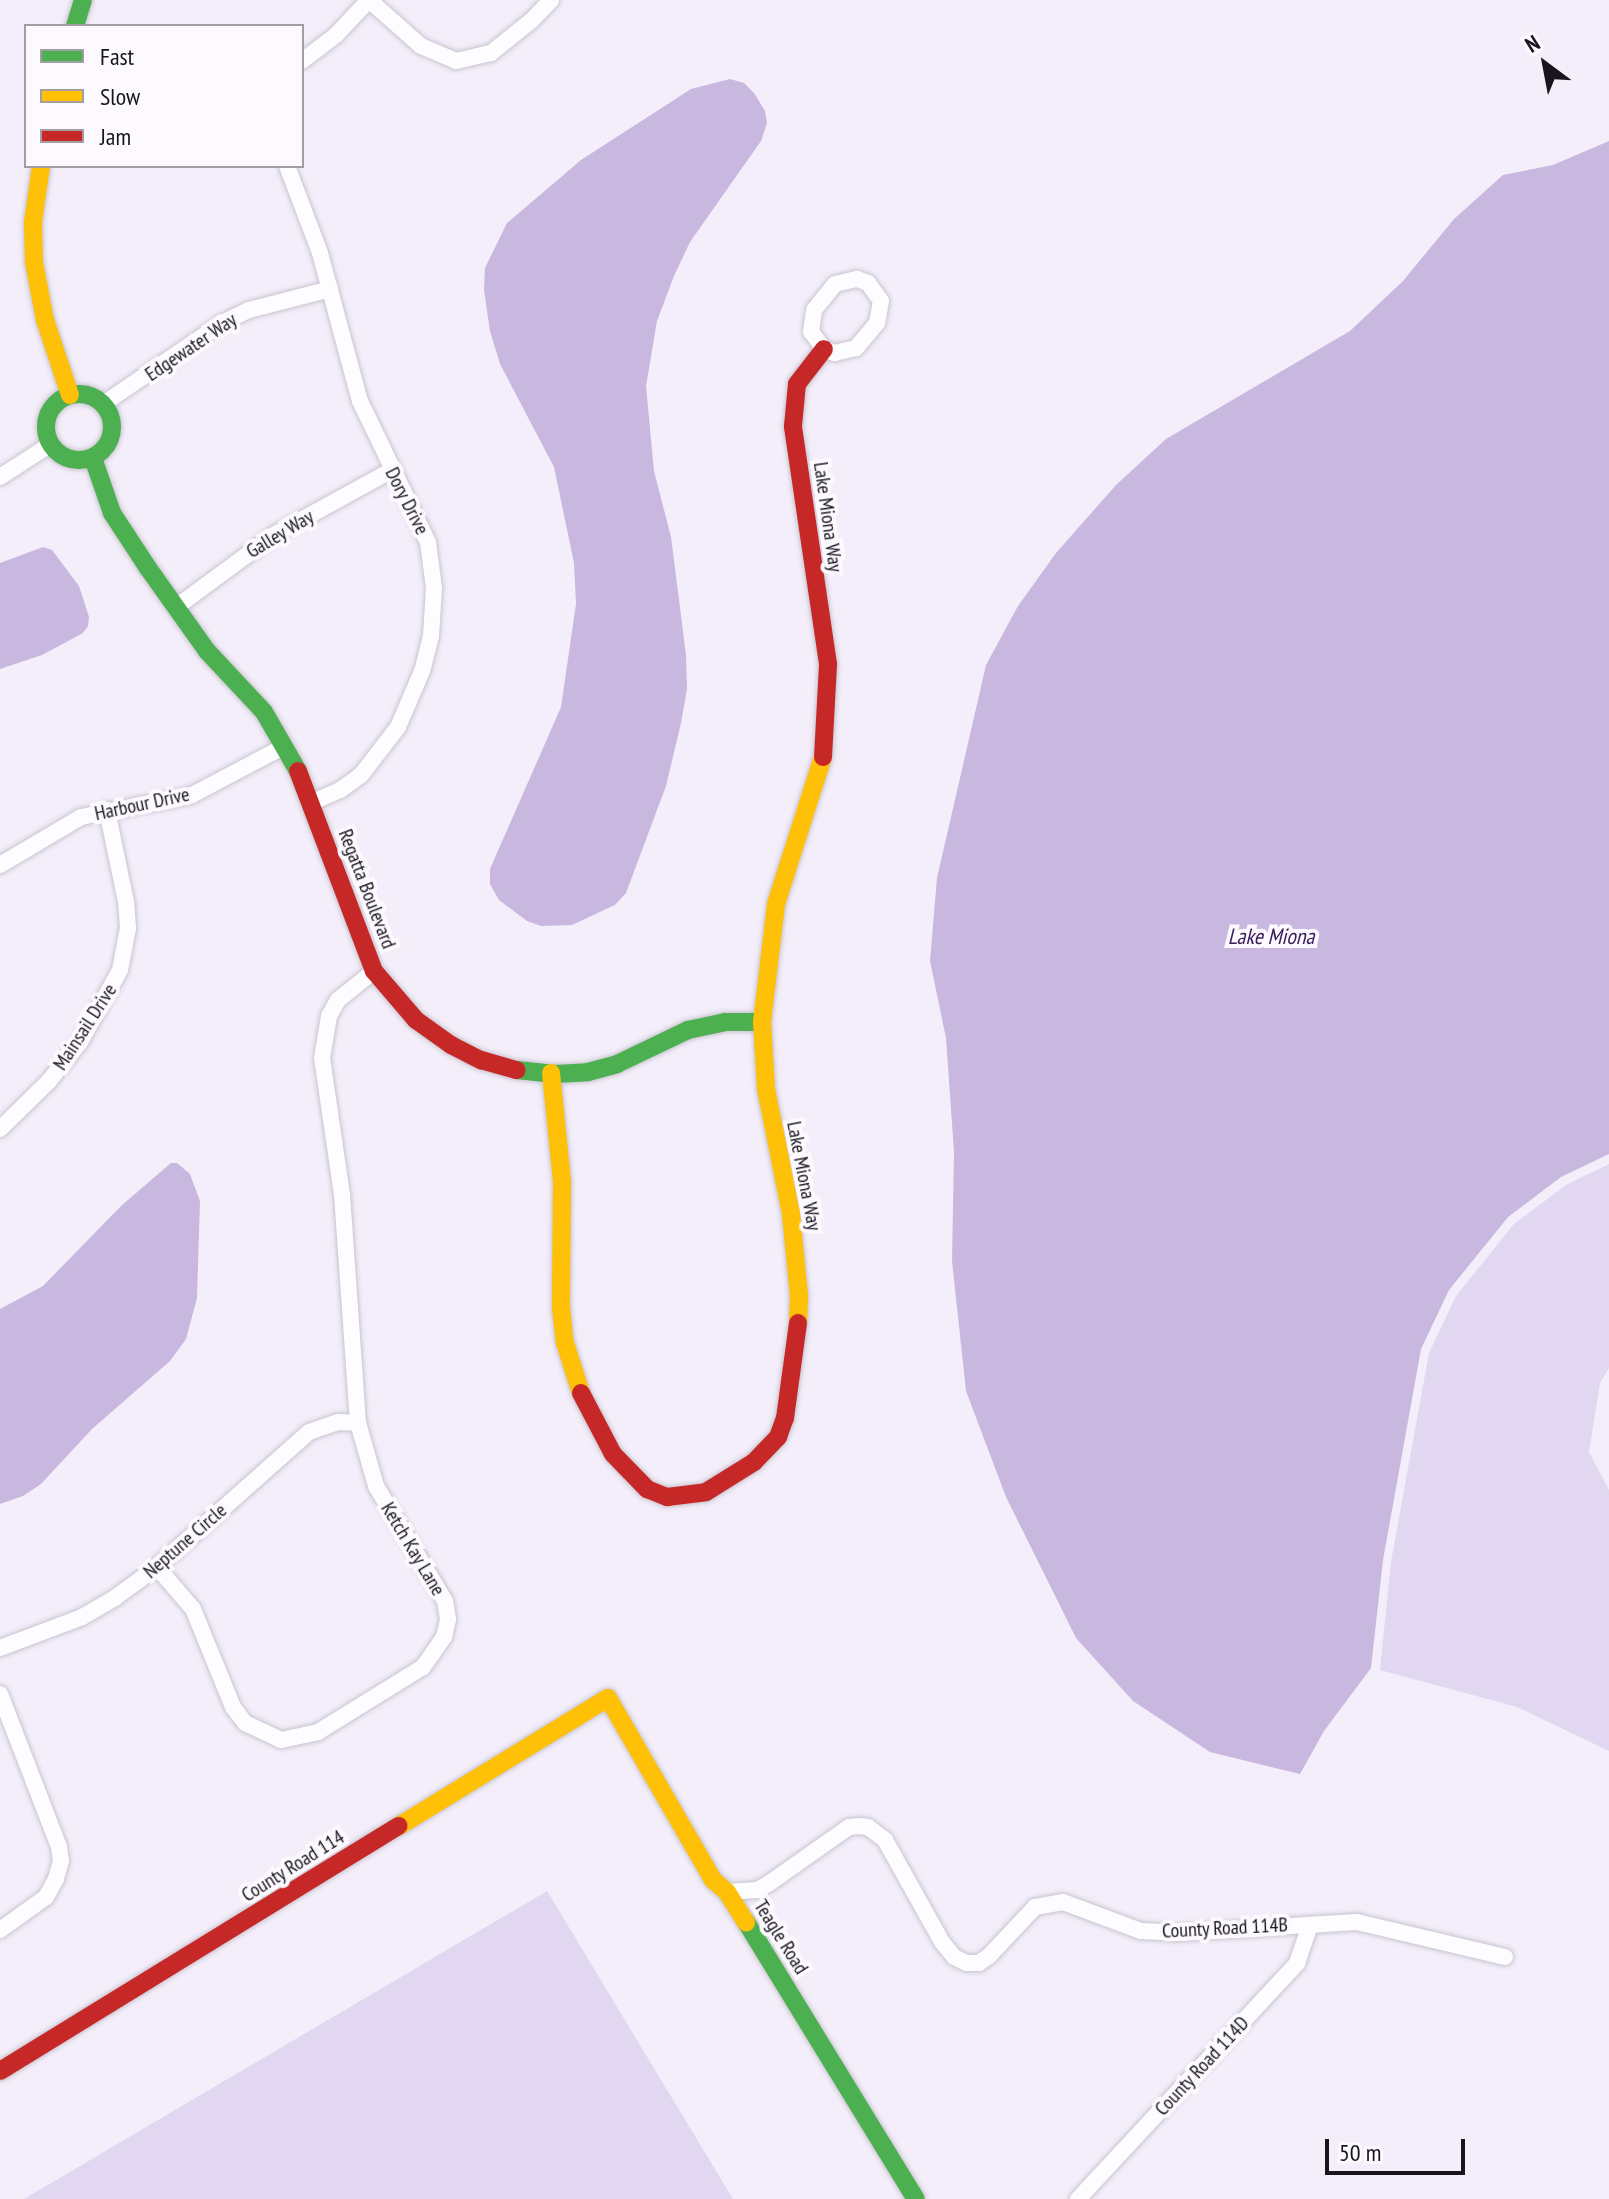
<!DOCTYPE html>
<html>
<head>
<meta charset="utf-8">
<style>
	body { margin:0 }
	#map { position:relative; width:1609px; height:2199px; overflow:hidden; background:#f3eefa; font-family:"PT Sans Narrow",sans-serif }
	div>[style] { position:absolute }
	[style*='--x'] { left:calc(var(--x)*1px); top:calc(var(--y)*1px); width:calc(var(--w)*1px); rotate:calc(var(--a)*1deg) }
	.green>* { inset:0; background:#e1d7f0 }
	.water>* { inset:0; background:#c8b7df }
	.roads { filter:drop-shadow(0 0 2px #c9c5cf) drop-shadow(0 0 2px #c9c5cf) }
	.street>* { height:16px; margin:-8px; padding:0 8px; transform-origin:8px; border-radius:8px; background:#fdfcfe }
	.fast>* { height:18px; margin:-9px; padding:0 9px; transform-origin:9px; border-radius:9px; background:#4caf50 }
	.fast>.ring { margin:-9px; padding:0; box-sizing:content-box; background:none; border:18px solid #4caf50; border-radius:50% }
	.slow>* { height:18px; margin:-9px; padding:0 9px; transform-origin:9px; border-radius:9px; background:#ffc107 }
	.jam>* { height:18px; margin:-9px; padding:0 9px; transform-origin:9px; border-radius:9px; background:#c62828 }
	span { translate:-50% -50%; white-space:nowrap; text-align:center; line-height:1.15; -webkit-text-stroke:8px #fcfafe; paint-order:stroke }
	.street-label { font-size:20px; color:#18151d }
	.water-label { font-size:22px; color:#3a1c59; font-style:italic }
	.legend { position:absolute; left:24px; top:24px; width:280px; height:144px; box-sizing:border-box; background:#fcfafe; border:2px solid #a19ea4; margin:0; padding:10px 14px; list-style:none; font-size:24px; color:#18151d }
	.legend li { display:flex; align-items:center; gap:16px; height:40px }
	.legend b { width:40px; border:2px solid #a19ea4 }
	.north { position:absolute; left:1505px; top:24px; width:80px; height:80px; -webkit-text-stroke:6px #fcfafe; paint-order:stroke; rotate:328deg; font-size:22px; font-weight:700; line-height:32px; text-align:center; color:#18151d }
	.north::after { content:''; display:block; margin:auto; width:28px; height:36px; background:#18151d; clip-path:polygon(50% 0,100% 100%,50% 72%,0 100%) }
	.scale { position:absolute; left:1325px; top:2139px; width:140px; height:36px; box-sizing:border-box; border:4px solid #18151d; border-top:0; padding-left:10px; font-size:24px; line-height:28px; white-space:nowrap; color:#18151d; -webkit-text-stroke:6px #fcfafe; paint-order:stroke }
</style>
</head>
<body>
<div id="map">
	<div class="green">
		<i style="clip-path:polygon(1609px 1164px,1609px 1368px,1600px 1383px,1589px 1452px,1609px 1490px,1609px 1751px,1517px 1707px,1380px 1670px,1391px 1562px,1429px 1353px,1456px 1296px,1514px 1224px,1566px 1185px)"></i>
		<i style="clip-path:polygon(547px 1891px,733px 2199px,24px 2199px)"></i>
	</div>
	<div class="water">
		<i style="clip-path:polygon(730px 79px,744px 83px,754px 93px,765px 111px,767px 123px,761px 141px,690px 242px,674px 276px,657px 321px,646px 386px,654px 471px,671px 537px,686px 655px,687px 689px,681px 723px,666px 786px,626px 893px,615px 905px,572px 925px,541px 926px,527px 921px,499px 900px,490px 884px,490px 869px,561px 707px,576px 604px,574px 563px,554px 467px,500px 364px,490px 331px,484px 290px,485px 268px,507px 223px,581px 160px,691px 89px)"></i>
		<i style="clip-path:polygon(1609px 141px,1609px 1154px,1561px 1177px,1508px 1217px,1449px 1290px,1421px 1349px,1383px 1560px,1371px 1668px,1324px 1731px,1300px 1774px,1210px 1752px,1133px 1701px,1076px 1638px,1006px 1497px,966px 1391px,952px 1261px,954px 1152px,946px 1038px,930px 961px,937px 878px,986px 665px,1018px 606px,1056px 553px,1116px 485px,1166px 439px,1350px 331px,1403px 281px,1454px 219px,1503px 175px,1553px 165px)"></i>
		<i style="clip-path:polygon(43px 547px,52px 550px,79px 586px,89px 617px,88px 626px,83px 633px,42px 655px,0 669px,0 563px)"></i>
		<i style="clip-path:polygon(171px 1163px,177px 1163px,190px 1174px,200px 1201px,197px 1298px,186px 1339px,170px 1361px,92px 1429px,41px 1484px,23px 1496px,0 1504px,0 1309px,43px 1286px,121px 1206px)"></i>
	</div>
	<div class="roads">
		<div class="street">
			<i style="--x:369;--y:0;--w:69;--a:41.5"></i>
			<i style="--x:421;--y:46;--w:38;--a:23"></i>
			<i style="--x:456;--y:61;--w:36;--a:-13"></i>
			<i style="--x:491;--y:53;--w:51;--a:-38.7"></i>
			<i style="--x:531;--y:21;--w:29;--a:-46"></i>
			<i style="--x:302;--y:61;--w:43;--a:-37.4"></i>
			<i style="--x:336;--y:35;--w:48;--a:-46.7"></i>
			<i style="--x:287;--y:166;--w:93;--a:69.2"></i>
			<i style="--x:320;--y:253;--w:153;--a:74.9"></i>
			<i style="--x:360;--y:401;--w:157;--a:64.3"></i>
			<i style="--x:428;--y:542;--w:46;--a:82.6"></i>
			<i style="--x:434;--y:588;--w:48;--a:93.6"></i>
			<i style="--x:431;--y:636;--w:36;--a:104"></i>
			<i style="--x:422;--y:671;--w:61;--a:113.2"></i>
			<i style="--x:398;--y:727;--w:61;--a:127.6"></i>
			<i style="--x:361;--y:775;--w:26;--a:144"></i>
			<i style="--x:340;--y:790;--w:32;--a:156"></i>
			<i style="--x:857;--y:279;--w:12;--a:20"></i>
			<i style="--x:868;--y:283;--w:22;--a:54"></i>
			<i style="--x:881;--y:301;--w:22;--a:100"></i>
			<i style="--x:877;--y:323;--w:33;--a:130"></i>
			<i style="--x:856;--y:348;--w:22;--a:167"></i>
			<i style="--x:835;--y:353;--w:12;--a:-160"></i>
			<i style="--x:824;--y:349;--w:21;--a:-127"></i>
			<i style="--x:811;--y:332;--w:22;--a:-82"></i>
			<i style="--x:814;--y:310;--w:33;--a:-51"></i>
			<i style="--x:835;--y:284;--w:23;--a:-13"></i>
			<i style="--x:103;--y:404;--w:144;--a:-34.2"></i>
			<i style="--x:222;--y:323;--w:30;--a:-26"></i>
			<i style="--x:249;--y:310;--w:84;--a:-14.5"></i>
			<i style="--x:0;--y:477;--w:61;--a:-32.9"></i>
			<i style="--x:175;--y:608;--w:123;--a:-36.4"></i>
			<i style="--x:274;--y:535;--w:135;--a:-28.8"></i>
			<i style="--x:0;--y:865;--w:94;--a:-30.7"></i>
			<i style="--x:81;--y:817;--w:113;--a:-11.2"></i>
			<i style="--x:192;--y:795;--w:105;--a:-27.8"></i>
			<i style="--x:0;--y:1129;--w:69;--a:-44.4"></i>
			<i style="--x:49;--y:1081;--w:50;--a:-51.5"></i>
			<i style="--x:80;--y:1042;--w:82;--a:-60.9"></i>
			<i style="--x:120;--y:970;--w:43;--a:-79.2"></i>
			<i style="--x:128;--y:928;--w:26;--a:-94"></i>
			<i style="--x:126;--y:902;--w:94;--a:-101.7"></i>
			<i style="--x:157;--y:1567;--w:55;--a:49.4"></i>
			<i style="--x:193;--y:1609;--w:106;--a:67.8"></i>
			<i style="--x:233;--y:1707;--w:20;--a:53"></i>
			<i style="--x:245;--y:1723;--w:40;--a:25"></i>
			<i style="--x:281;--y:1740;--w:38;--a:-12"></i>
			<i style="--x:318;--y:1732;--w:123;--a:-31.8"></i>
			<i style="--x:423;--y:1667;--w:37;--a:-55"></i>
			<i style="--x:444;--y:1637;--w:18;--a:-77"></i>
			<i style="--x:448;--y:1619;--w:18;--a:-99"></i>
			<i style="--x:445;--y:1601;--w:134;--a:-121"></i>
			<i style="--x:376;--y:1486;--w:66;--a:-105.9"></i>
			<i style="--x:358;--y:1423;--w:229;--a:-94"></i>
			<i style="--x:342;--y:1195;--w:138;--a:-98.3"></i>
			<i style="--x:322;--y:1058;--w:43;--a:-80.5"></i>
			<i style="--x:329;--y:1016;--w:18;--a:-61"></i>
			<i style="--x:338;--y:1000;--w:46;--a:-38.9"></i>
			<i style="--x:0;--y:1648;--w:88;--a:-20.7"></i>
			<i style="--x:82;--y:1617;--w:39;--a:-30"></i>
			<i style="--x:116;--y:1597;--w:51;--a:-36.2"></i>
			<i style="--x:157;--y:1567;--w:203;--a:-41.6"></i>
			<i style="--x:309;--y:1432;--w:31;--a:-19"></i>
			<i style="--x:338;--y:1422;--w:20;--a:3"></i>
			<i style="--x:0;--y:1694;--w:164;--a:68.9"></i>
			<i style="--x:59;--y:1847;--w:14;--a:82"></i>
			<i style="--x:61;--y:1861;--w:19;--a:106"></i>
			<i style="--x:56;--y:1879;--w:21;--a:119"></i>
			<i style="--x:46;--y:1897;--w:57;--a:144.3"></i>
			<i style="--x:727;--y:1892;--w:30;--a:-4"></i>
			<i style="--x:757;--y:1890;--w:13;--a:-29"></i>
			<i style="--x:768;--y:1884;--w:99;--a:-35.1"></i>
			<i style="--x:849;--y:1827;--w:10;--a:-6"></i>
			<i style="--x:859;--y:1826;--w:9;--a:6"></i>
			<i style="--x:868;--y:1827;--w:21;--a:37"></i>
			<i style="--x:885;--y:1840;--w:117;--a:60.8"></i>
			<i style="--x:942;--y:1942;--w:19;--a:51"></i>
			<i style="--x:954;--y:1957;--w:14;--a:25"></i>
			<i style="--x:967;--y:1963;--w:12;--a:0"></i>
			<i style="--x:979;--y:1963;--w:12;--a:-35"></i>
			<i style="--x:989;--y:1956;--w:67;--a:-46.8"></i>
			<i style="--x:1035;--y:1907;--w:28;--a:-10"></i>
			<i style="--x:1063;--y:1902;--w:83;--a:20.4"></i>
			<i style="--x:1141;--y:1931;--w:35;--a:3"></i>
			<i style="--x:1176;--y:1933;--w:181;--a:-3.5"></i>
			<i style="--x:1357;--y:1922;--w:152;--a:13.3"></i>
			<i style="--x:1078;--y:2199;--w:322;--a:-47.1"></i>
			<i style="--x:1297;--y:1963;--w:40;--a:-71.1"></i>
		</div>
		<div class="fast">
			<i style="--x:75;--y:26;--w:27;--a:-73"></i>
			<i class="ring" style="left:46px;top:394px;width:48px;height:48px"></i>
			<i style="--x:93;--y:458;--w:58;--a:70.9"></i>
			<i style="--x:112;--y:513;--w:66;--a:56.8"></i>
			<i style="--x:148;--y:568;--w:102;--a:54.6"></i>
			<i style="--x:207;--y:651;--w:83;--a:46.9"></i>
			<i style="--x:264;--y:712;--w:68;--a:60"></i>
			<i style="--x:517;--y:1070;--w:38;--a:6"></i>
			<i style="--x:555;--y:1074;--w:33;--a:-3"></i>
			<i style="--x:588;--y:1072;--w:30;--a:-15"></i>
			<i style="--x:617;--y:1064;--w:79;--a:-25.6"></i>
			<i style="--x:688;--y:1030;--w:38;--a:-12"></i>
			<i style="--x:725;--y:1022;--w:37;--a:0"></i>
			<i style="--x:746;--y:1922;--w:325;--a:58.5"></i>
		</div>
		<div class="slow">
			<i style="--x:41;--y:166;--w:57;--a:98.1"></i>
			<i style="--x:33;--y:222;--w:40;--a:88.6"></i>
			<i style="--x:34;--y:262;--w:59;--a:79.3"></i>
			<i style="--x:45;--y:320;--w:79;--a:71.6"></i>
			<i style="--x:551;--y:1073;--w:110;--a:84.2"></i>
			<i style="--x:562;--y:1182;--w:125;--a:90.5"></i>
			<i style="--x:561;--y:1307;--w:36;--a:84"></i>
			<i style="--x:565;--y:1343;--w:52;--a:72.3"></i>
			<i style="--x:798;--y:1323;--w:27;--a:-88"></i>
			<i style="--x:799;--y:1296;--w:82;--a:-95.6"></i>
			<i style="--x:791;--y:1214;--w:127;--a:-101.3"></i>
			<i style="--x:766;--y:1089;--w:67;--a:-93.4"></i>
			<i style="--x:762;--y:1022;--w:119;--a:-83.2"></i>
			<i style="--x:776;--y:904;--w:154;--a:-72.3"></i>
			<i style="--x:399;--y:1826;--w:245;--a:-31.5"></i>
			<i style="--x:608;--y:1698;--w:210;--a:60"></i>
			<i style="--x:713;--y:1880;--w:18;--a:41"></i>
			<i style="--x:727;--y:1892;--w:36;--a:58"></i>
		</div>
		<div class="jam">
			<i style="--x:823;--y:757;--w:93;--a:-86.9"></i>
			<i style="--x:828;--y:664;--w:241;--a:-98.4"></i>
			<i style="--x:793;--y:426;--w:42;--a:-84.6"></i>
			<i style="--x:797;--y:384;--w:44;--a:-52.4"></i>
			<i style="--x:298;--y:771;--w:214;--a:69.2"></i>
			<i style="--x:374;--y:971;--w:65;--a:49.4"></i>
			<i style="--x:416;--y:1020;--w:43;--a:35.5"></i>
			<i style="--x:451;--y:1045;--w:34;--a:27"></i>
			<i style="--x:481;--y:1060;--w:37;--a:16"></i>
			<i style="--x:581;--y:1393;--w:69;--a:62.3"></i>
			<i style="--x:613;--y:1454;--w:49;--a:45.8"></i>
			<i style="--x:647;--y:1489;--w:22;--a:22"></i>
			<i style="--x:667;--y:1497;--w:39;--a:-7"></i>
			<i style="--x:706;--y:1492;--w:57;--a:-32"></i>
			<i style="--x:754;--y:1462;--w:35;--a:-46"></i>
			<i style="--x:778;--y:1437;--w:20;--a:-70"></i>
			<i style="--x:785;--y:1418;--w:96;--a:-82.2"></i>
			<i style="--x:0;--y:2071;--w:468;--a:-31.6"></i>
		</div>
	</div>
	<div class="street-label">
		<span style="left:191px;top:347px;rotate:-34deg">Edgewater Way</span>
		<span style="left:407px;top:501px;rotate:63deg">Dory Drive</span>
		<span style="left:828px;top:517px;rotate:82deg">Lake Miona Way</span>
		<span style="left:280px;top:534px;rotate:-31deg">Galley Way</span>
		<span style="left:142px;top:804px;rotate:-12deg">Harbour Drive</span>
		<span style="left:367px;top:889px;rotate:69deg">Regatta Boulevard</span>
		<span style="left:85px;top:1027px;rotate:-57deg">Mainsail Drive</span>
		<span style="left:804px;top:1176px;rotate:79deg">Lake Miona Way</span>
		<span style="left:185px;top:1541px;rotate:-41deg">Neptune Circle</span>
		<span style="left:413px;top:1549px;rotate:59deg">Ketch Kay Lane</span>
		<span style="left:293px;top:1866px;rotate:-32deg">County Road 114</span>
		<span style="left:1225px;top:1928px;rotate:-3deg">County Road 114B</span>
		<span style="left:781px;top:1937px;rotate:58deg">Teagle Road</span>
		<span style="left:1202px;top:2066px;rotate:-47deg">County Road 114D</span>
	</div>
	<div class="water-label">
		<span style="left:1271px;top:937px">Lake Miona</span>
	</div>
	<ul class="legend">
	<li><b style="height:10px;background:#4caf50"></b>Fast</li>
	<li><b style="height:10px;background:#ffc107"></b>Slow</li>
	<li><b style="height:10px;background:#c62828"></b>Jam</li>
	</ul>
	<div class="north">N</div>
	<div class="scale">50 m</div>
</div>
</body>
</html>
